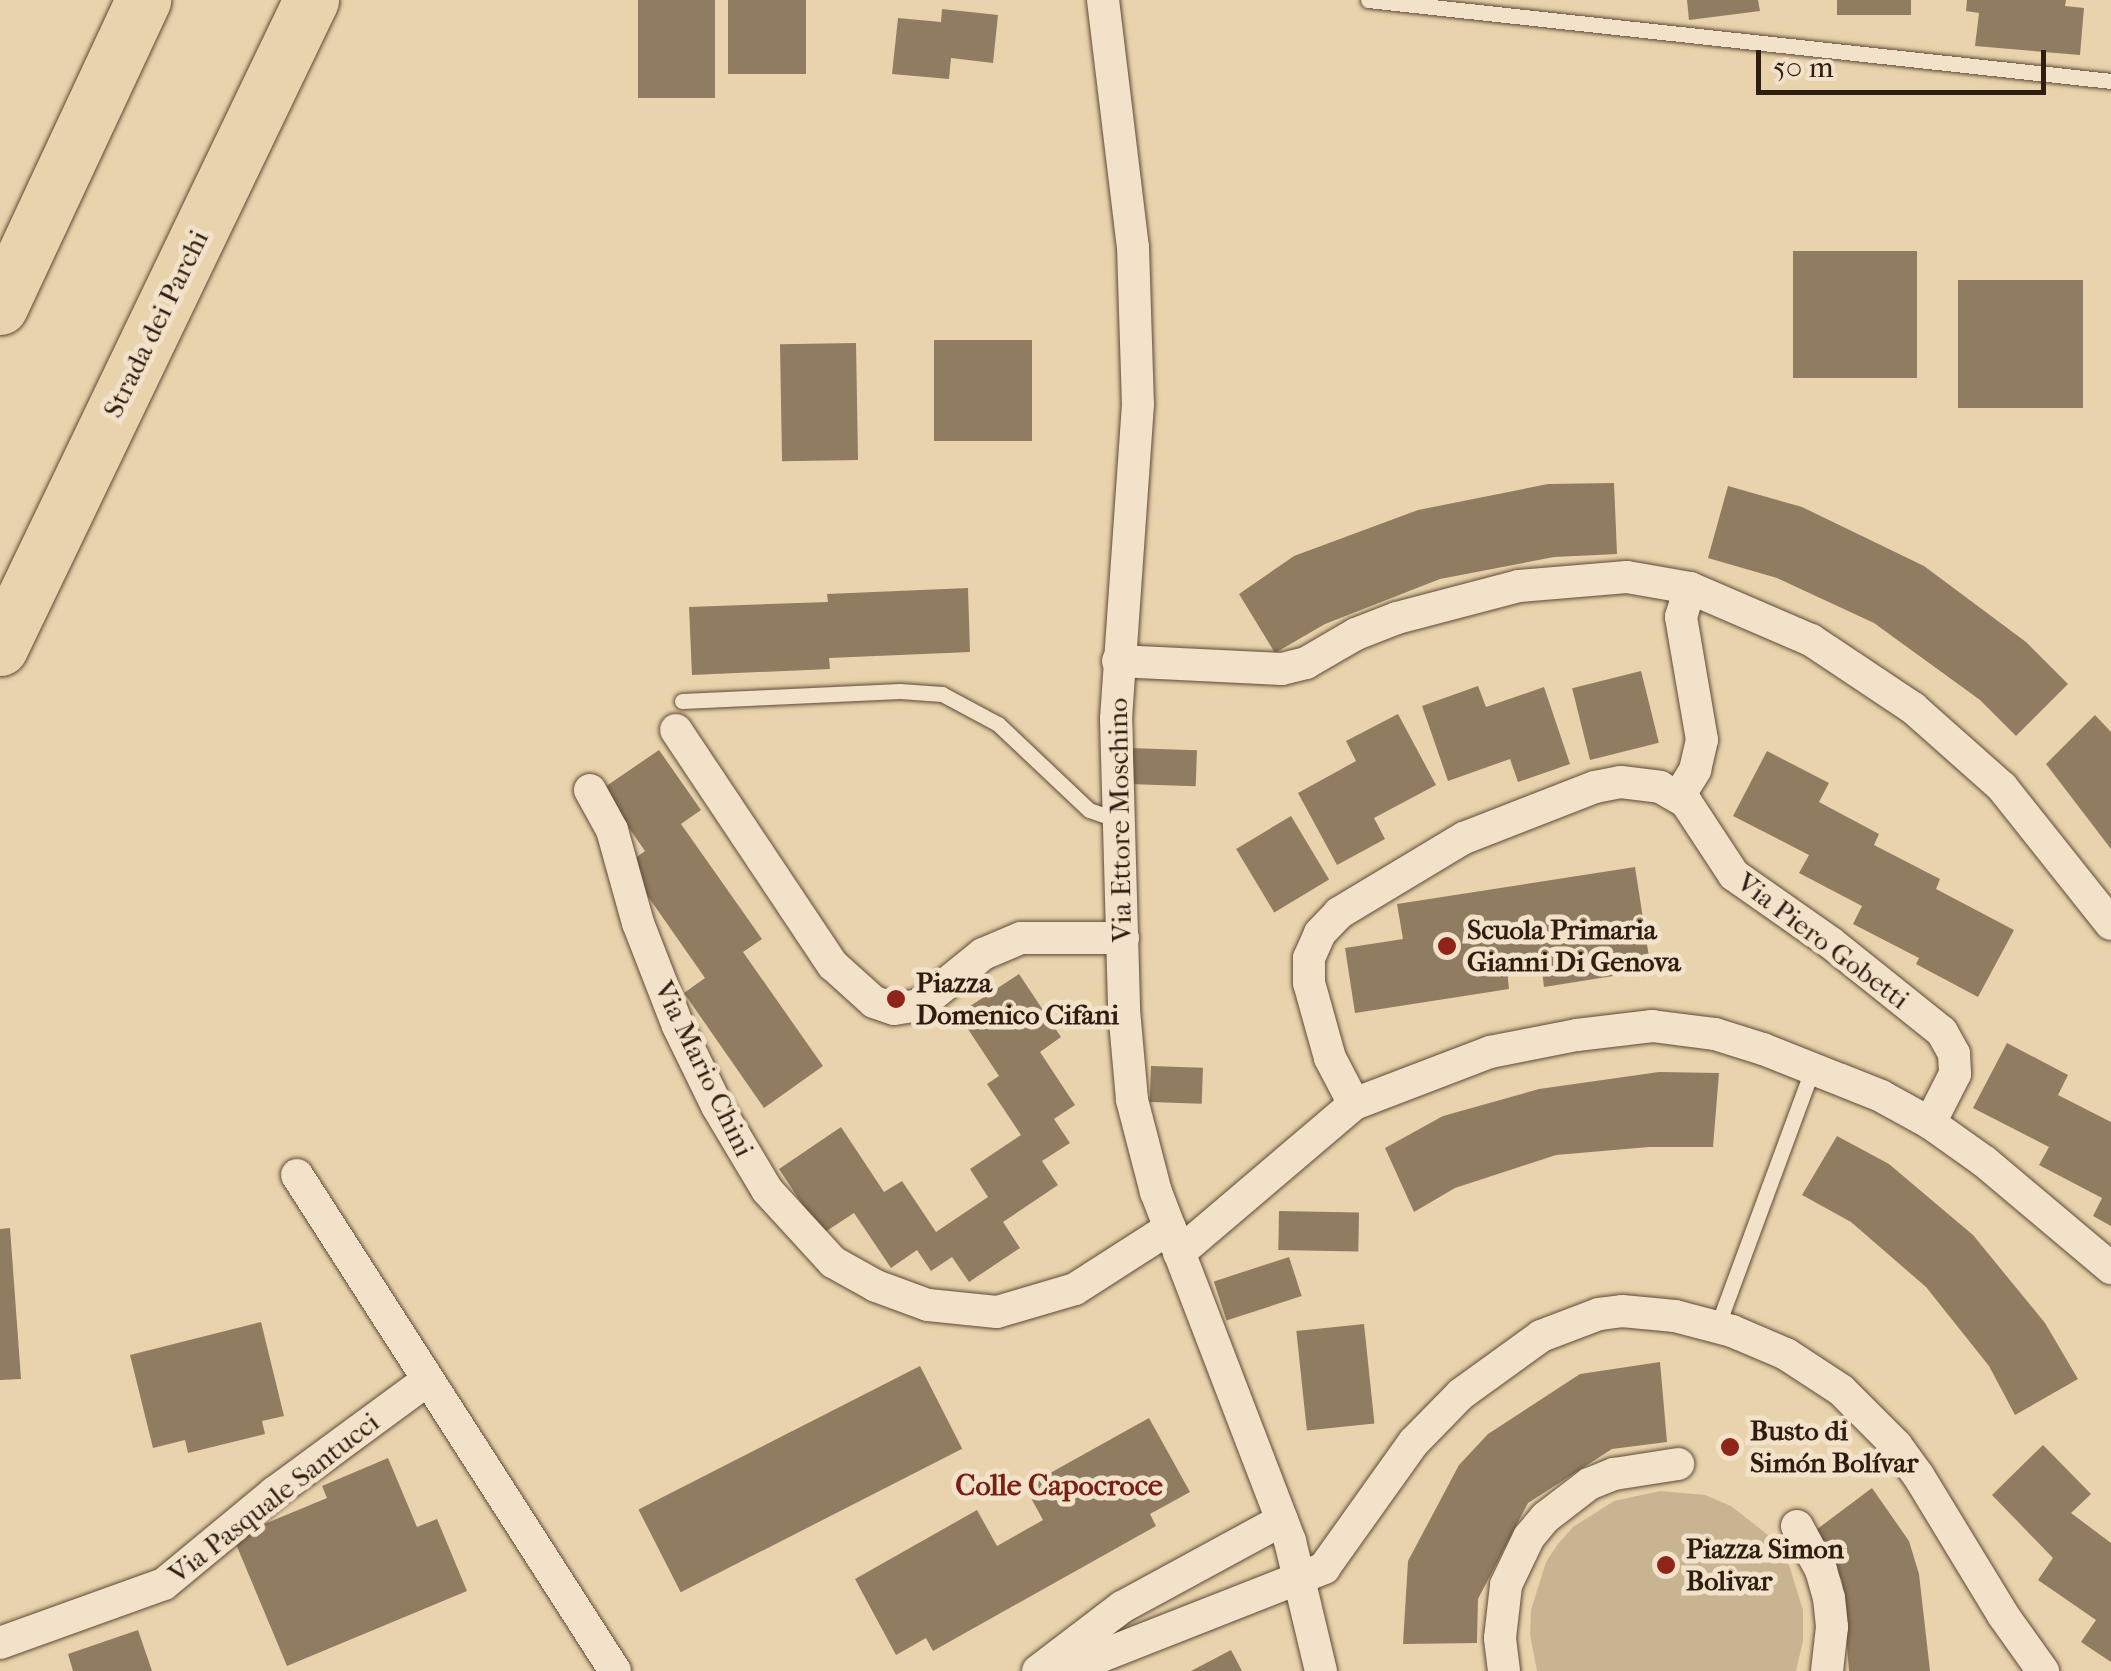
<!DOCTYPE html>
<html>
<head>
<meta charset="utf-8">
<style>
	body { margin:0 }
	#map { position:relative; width:2111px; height:1671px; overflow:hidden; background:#e9d3ac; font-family:"IM FELL French Canon",serif }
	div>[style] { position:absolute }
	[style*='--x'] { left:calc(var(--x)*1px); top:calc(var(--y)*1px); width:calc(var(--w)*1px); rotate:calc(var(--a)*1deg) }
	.green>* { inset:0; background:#c9b491 }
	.building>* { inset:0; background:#907c61; transform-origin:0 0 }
	.roads { filter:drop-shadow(0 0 2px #5e4a36) drop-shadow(0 0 2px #5e4a36) }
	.lane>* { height:15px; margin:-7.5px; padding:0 7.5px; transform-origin:7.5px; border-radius:7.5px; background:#f1e2c9 }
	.street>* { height:32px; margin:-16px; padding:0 16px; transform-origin:16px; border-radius:16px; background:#f1e2c9 }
	.highway>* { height:55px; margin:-27.5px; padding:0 27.5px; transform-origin:27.5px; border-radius:27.5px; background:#e9d3ac }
	.dots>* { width:28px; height:28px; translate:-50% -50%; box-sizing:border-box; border:5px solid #f1e2c9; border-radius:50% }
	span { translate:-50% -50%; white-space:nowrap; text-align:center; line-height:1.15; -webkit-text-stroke:10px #f1e2c9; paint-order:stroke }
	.street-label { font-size:28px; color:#2f1d0f }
	.poi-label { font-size:28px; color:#2f1d0f; font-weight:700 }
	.left { translate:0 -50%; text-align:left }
	.neighbourhood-label { font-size:30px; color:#7a1f14; font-weight:700 }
	.scale { position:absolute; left:1756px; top:50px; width:290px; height:45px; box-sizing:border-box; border:5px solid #2f1d0f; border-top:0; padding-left:12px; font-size:30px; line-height:35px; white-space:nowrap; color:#2f1d0f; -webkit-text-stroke:8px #f1e2c9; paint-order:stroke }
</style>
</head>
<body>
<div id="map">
	<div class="green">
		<i style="clip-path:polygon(1660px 1491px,1705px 1495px,1731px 1506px,1768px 1535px,1789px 1565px,1803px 1610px,1803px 1641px,1796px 1671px,1537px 1671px,1530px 1635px,1531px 1610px,1546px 1562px,1558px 1544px,1573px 1527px,1614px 1501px)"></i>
	</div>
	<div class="building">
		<i style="left:638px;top:0;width:77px;height:98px"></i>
		<i style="left:728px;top:0;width:78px;height:74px"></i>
		<i style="clip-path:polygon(1687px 0,1758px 0,1760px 11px,1689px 20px)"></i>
		<i style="left:1837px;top:0;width:74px;height:15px"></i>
		<i style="clip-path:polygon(1967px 0,2066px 0,2065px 6px,2084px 8px,2080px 55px,1975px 46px,1979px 13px,1966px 11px)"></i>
		<i style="clip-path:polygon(942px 9px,998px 15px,993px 63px,951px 58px,949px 79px,892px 74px,898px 18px,941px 22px)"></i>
		<i style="left:1793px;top:251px;width:124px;height:127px"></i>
		<i style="left:1958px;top:280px;width:125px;height:128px"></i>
		<i style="left:934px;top:340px;width:98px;height:101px"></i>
		<i style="left:856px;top:343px;width:117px;height:76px;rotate:89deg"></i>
		<i style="clip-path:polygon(1614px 483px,1617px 554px,1554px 557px,1440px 579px,1325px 624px,1275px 653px,1239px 594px,1294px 556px,1418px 510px,1548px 484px)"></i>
		<i style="clip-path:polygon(1728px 486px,1802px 507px,1924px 566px,2026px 642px,2068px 684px,2016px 736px,1980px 700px,1874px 623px,1777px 578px,1708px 558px)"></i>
		<i style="clip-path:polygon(968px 588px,970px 652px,829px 658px,830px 669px,692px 675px,689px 607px,828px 602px,827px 594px)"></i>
		<i style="left:1641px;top:671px;width:74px;height:71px;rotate:76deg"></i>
		<i style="clip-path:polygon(1478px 686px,1486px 707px,1544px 687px,1570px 764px,1518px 782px,1510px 759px,1448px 781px,1422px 706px)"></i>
		<i style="clip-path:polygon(1398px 714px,1436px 785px,1374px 818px,1385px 839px,1337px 865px,1298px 793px,1356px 761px,1346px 741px)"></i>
		<i style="clip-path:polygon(2095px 715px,2111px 732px,2111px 849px,2046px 764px)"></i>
		<i style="left:1129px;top:748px;width:68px;height:36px;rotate:2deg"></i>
		<i style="clip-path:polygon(659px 750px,701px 810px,681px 824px,762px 939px,743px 952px,823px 1066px,764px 1108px,684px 993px,705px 978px,626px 865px,645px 851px,602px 789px)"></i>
		<i style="clip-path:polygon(1767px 751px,1829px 783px,1819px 802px,1879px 834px,1874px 845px,1940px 879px,1936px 889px,2014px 930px,1978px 997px,1916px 964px,1919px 958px,1853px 924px,1862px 906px,1799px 873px,1809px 855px,1733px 816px)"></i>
		<i style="left:1291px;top:816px;width:74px;height:64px;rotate:59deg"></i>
		<i style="clip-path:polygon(1635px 867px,1651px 970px,1544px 987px,1540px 955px,1506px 960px,1509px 989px,1355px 1013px,1345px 948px,1403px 939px,1397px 904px)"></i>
		<i style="clip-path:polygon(1019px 974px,1061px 1037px,1040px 1052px,1075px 1105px,1054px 1119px,1070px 1143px,1042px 1161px,1058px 1185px,1003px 1222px,1020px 1248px,969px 1282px,952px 1257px,931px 1271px,917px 1250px,891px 1268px,854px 1213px,822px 1234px,779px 1169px,841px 1127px,884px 1192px,902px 1181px,936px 1232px,988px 1197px,970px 1169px,1021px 1135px,987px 1084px,999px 1076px,958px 1014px)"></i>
		<i style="clip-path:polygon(2007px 1043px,2068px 1075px,2058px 1095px,2111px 1122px,2111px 1226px,2093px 1216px,2102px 1198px,2039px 1165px,2049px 1147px,1973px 1108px)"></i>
		<i style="left:1151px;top:1066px;width:52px;height:36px;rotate:2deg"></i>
		<i style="clip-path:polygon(1659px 1072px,1719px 1073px,1713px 1147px,1649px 1147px,1556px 1155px,1455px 1188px,1414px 1212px,1385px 1148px,1443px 1116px,1539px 1089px)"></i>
		<i style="clip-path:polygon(1837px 1136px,1889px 1164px,1973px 1235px,2045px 1323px,2078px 1379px,2015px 1415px,1989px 1366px,1926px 1287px,1851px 1222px,1802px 1195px)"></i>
		<i style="left:1279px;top:1211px;width:80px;height:39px;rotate:1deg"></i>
		<i style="clip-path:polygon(10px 1228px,21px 1379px,0 1380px,0 1229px)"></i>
		<i style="left:1289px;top:1257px;width:41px;height:79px;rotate:72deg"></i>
		<i style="clip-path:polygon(261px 1322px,284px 1416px,262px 1421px,265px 1434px,188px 1453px,185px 1440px,153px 1448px,130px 1355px)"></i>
		<i style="left:1364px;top:1324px;width:100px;height:68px;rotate:84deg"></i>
		<i style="clip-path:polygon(1660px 1362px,1667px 1442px,1612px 1449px,1528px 1503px,1478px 1599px,1477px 1643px,1403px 1644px,1408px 1561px,1459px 1465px,1488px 1434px,1580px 1374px)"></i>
		<i style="left:920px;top:1366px;width:93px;height:316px;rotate:63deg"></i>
		<i style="clip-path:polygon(1149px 1418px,1190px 1492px,1150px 1514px,1156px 1526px,933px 1651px,926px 1638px,896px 1655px,855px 1579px,977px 1510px,997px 1546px,1043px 1520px,1025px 1487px)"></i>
		<i style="clip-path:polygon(2043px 1445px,2091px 1494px,2071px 1513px,2111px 1543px,2111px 1662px,2081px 1642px,2096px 1620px,2038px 1580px,2053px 1558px,1992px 1495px)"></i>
		<i style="clip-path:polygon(388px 1458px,417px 1527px,437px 1519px,467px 1591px,287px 1666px,233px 1537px,327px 1498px,322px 1486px)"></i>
		<i style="clip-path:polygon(1872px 1488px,1909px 1541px,1919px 1574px,1930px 1671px,1849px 1671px,1842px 1580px,1812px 1533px)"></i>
		<i style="clip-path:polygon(138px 1630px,152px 1671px,73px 1671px,68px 1654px)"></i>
		<i style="clip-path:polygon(1231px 1650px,1242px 1671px,1191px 1671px)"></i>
	</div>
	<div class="roads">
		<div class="lane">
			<i style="--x:1368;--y:0;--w:747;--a:6.22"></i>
			<i style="--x:682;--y:701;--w:218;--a:-2.6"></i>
			<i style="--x:900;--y:691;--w:42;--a:4.1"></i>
			<i style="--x:942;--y:694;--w:64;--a:28.2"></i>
			<i style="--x:998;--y:724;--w:125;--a:43.4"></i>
			<i style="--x:1089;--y:810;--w:34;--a:19"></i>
			<i style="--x:1717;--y:1327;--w:277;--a:-69.7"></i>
		</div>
		<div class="street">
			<i style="--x:1103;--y:0;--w:249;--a:83.1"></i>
			<i style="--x:1133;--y:247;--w:157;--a:88.2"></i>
			<i style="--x:1138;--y:404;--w:316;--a:94"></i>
			<i style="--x:1116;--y:719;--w:291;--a:88.4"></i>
			<i style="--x:1124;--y:1010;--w:90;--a:84.9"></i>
			<i style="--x:1132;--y:1100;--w:95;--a:75.4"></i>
			<i style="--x:1156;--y:1192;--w:374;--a:69"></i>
			<i style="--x:1290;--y:1541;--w:134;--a:76.6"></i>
			<i style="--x:1118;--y:661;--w:164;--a:2.8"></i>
			<i style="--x:1282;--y:669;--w:25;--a:-14"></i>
			<i style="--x:1306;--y:663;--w:58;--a:-30.1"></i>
			<i style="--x:1356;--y:634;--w:44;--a:-21.3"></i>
			<i style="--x:1397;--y:618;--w:126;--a:-14.7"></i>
			<i style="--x:1519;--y:586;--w:108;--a:-4.8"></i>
			<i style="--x:1627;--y:577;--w:64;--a:9.9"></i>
			<i style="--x:1690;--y:588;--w:132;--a:23.3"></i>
			<i style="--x:1811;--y:640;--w:123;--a:33.7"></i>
			<i style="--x:1913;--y:708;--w:119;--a:41.6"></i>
			<i style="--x:2002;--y:787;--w:175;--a:51.5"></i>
			<i style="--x:676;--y:730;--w:283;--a:56.3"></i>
			<i style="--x:833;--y:965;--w:55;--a:42.1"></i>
			<i style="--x:874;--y:1002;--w:21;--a:19"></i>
			<i style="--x:894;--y:1009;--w:26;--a:-9"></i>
			<i style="--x:920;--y:1005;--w:81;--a:-39"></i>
			<i style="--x:983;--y:954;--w:41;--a:-22.8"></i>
			<i style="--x:1021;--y:938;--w:102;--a:0"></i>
			<i style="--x:590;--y:790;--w:46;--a:61.2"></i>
			<i style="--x:612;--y:830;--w:97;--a:74.4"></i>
			<i style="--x:638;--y:923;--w:110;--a:68.8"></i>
			<i style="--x:678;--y:1026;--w:89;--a:64"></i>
			<i style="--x:717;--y:1106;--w:98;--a:59.2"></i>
			<i style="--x:767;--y:1190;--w:98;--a:47.5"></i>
			<i style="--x:833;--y:1262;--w:49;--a:29.2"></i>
			<i style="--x:876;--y:1286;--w:55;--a:20.1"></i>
			<i style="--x:928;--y:1305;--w:69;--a:5.8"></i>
			<i style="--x:997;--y:1312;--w:81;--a:-16.4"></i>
			<i style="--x:1075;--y:1289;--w:113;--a:-32.7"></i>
			<i style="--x:1679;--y:796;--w:31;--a:-58"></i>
			<i style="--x:1695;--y:770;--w:31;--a:-77"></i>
			<i style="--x:1702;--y:740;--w:125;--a:-99.7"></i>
			<i style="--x:1681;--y:617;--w:30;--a:-73"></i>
			<i style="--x:1354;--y:1104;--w:52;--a:-117.6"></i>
			<i style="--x:1330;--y:1058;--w:78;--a:-105.6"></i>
			<i style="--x:1309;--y:983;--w:25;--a:-90"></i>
			<i style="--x:1309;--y:958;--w:27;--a:-66"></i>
			<i style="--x:1320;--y:933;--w:28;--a:-46"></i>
			<i style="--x:1339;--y:913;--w:146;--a:-31"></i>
			<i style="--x:1464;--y:838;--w:141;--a:-21.3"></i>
			<i style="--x:1595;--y:787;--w:26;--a:-11"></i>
			<i style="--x:1621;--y:782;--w:39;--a:7"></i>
			<i style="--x:1660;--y:787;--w:30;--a:30"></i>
			<i style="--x:1686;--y:802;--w:87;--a:56.7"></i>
			<i style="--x:1734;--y:875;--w:118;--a:35"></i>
			<i style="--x:1831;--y:943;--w:142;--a:38.7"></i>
			<i style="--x:1942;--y:1032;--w:25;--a:61"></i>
			<i style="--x:1954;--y:1054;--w:20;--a:87"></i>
			<i style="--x:1955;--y:1074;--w:55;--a:117"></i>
			<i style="--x:297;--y:1175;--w:589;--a:57.33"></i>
			<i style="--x:1179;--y:1253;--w:230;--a:-40.4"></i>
			<i style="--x:1354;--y:1104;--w:146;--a:-20.9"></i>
			<i style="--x:1490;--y:1052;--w:89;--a:-11.1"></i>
			<i style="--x:1577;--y:1035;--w:76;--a:-6.8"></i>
			<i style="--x:1652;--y:1026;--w:64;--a:7.2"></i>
			<i style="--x:1715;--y:1034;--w:50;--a:17.4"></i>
			<i style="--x:1763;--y:1049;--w:127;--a:21.7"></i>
			<i style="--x:1881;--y:1096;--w:56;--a:28.9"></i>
			<i style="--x:1930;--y:1123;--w:67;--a:35.3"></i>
			<i style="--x:1985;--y:1162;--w:165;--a:40.1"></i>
			<i style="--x:1797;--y:1526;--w:50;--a:61.4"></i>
			<i style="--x:1821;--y:1570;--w:29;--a:74"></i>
			<i style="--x:1829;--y:1598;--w:29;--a:84"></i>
			<i style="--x:1832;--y:1627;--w:44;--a:96.5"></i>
			<i style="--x:0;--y:1643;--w:174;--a:-19.8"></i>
			<i style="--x:164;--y:1584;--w:143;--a:-39.6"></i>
			<i style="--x:274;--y:1493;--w:191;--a:-36.3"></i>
			<i style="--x:1038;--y:1671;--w:106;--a:-37.3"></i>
			<i style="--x:1122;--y:1607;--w:182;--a:-28.5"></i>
			<i style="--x:1063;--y:1671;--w:281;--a:-21.5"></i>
			<i style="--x:1324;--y:1568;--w:155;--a:-54.5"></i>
			<i style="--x:1414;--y:1442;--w:67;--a:-45.6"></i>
			<i style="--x:1461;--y:1394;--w:99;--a:-35.9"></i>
			<i style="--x:1541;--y:1336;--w:62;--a:-20.8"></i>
			<i style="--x:1599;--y:1314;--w:23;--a:-7"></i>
			<i style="--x:1622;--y:1311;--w:53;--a:5.4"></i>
			<i style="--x:1675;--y:1316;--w:59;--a:14.7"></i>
			<i style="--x:1732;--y:1331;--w:59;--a:23.1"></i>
			<i style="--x:1786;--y:1354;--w:66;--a:33.2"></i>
			<i style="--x:1841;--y:1390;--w:78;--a:45"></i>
			<i style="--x:1896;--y:1445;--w:37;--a:54"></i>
			<i style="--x:1918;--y:1475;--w:164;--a:58.7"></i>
			<i style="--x:2003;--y:1615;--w:69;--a:54.5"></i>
			<i style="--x:1504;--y:1671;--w:33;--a:-97"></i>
			<i style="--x:1500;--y:1638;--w:53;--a:-83.5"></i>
			<i style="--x:1506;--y:1585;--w:53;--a:-64.4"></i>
			<i style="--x:1529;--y:1537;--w:26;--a:-50"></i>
			<i style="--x:1546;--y:1517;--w:54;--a:-37.5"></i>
			<i style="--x:1589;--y:1484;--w:27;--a:-22"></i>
			<i style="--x:1614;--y:1474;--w:65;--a:-8.9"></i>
		</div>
		<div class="highway">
			<i style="--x:0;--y:307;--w:339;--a:-65"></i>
			<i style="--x:0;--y:648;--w:719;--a:-64.36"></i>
		</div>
	</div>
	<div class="dots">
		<i style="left:1447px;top:946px;background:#8f2418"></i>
		<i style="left:896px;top:999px;background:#8f2418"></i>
		<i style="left:1730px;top:1447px;background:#8f2418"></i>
		<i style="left:1666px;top:1565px;background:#8f2418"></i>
	</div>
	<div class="street-label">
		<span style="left:156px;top:324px;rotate:-64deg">Strada dei Parchi</span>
		<span style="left:1120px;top:820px;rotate:-91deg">Via Ettore Moschino</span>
		<span style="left:1823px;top:941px;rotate:37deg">Via Piero Gobetti</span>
		<span style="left:704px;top:1069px;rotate:64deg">Via Mario Chini</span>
		<span style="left:274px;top:1498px;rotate:-38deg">Via Pasquale Santucci</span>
	</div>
	<div class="poi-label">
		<span class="left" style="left:1467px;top:946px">Scuola Primaria<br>Gianni Di Genova</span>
		<span class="left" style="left:916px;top:999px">Piazza<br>Domenico Cifani</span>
		<span class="left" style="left:1750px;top:1447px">Busto di<br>Simón Bolívar</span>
		<span class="left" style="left:1686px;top:1565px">Piazza Simon<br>Bolivar</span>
	</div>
	<div class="neighbourhood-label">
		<span style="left:1059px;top:1486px">Colle Capocroce</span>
	</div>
	<div class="scale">50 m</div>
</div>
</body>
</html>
